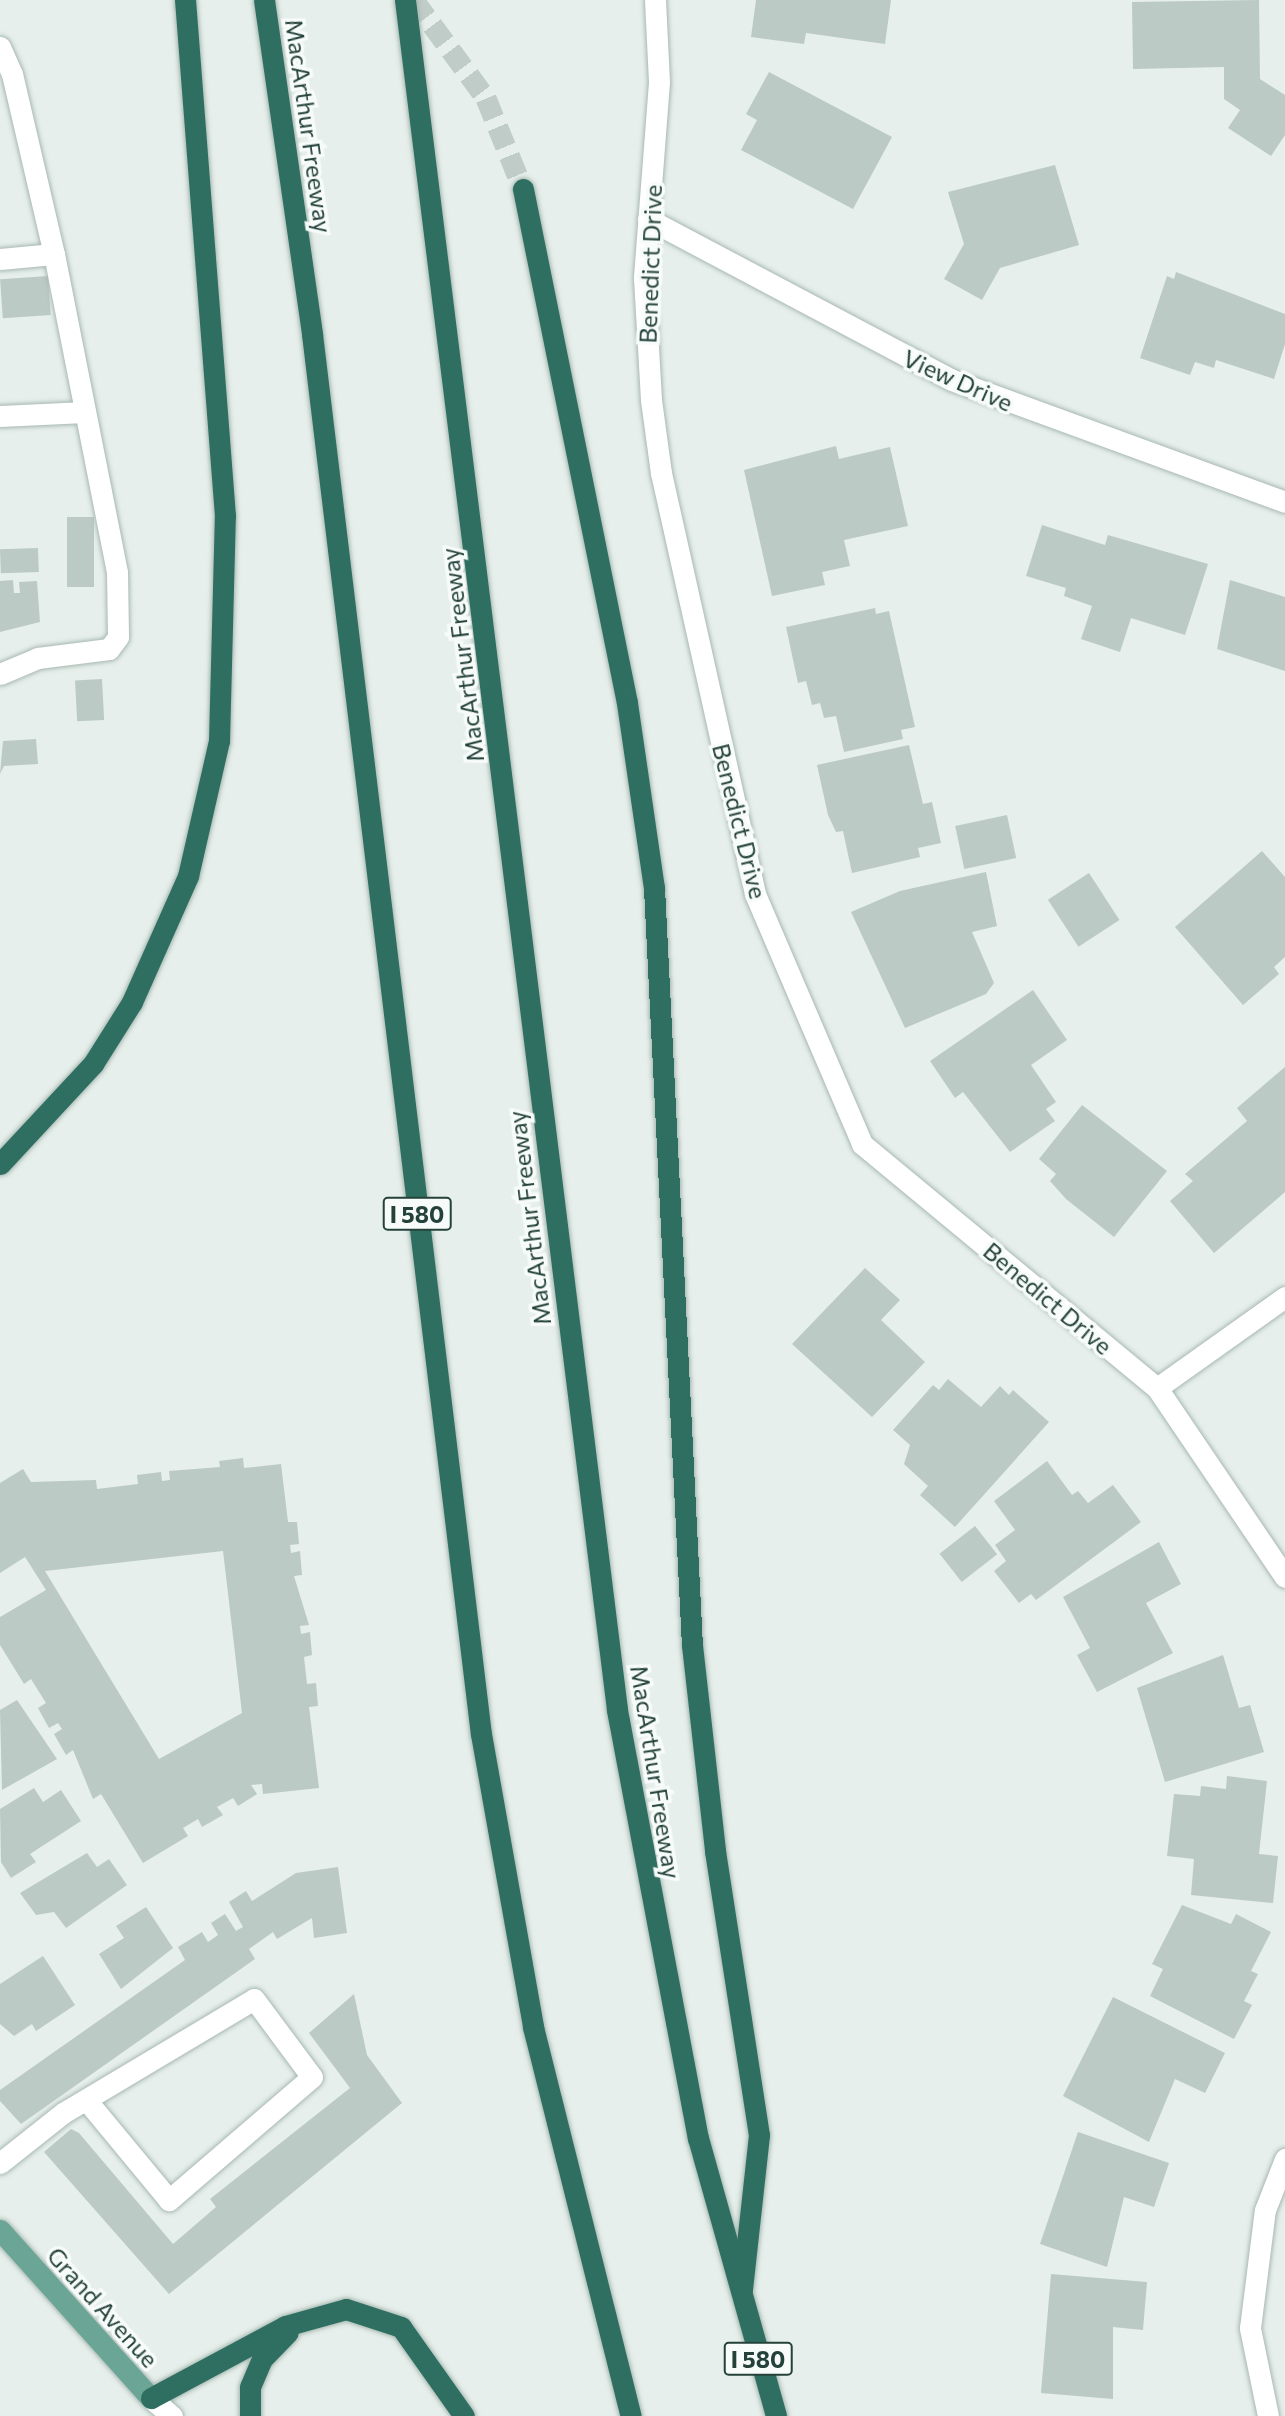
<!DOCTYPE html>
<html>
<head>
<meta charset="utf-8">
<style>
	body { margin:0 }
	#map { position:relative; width:1285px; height:2416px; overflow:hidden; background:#e6efeb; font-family:Commissioner,sans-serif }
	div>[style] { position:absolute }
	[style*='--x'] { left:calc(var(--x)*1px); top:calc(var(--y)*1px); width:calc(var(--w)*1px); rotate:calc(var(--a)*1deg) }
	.building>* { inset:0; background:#bbcac4; transform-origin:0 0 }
	.highway-tunnel>* { height:21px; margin-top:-10.5px; transform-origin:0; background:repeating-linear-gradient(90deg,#bfccc8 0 21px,transparent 0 31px) }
	.roads { filter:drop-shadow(0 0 2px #a8b8b2) drop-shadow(0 0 2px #a8b8b2) }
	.minor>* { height:21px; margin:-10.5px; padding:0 10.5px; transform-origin:10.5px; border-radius:10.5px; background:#fff }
	.major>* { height:21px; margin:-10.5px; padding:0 10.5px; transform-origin:10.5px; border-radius:10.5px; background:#6aa596 }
	.highway>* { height:21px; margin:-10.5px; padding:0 10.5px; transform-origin:10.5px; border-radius:10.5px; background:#2f6f62 }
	span { translate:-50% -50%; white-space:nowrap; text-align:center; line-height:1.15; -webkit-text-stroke:7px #f7fbf9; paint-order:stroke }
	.shield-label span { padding:2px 5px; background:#f7fbf9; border:2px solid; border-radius:5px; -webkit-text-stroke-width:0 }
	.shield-label { font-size:23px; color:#24423a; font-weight:700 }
	.street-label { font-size:24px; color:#24423a }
</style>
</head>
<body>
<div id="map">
	<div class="building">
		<i style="clip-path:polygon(756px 0,891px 0,885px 44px,806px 33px,804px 44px,751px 37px)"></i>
		<i style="clip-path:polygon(1259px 0,1260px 79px,1285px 95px,1285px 135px,1271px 156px,1228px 128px,1240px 110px,1224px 99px,1224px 67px,1133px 69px,1132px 2px)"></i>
		<i style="clip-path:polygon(769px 72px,892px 137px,853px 209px,741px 150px,757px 120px,746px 114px)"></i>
		<i style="clip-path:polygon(1055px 165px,1079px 245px,1000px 268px,982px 300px,944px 279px,964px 244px,948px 192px)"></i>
		<i style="clip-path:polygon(1176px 272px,1285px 314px,1285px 344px,1274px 379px,1216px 360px,1214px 368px,1195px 362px,1190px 375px,1140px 358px,1167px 276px,1174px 279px)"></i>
		<i style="left:48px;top:276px;width:39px;height:48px;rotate:86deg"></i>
		<i style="clip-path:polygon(836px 446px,839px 459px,890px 447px,908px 526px,844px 540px,850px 566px,822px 572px,825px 585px,772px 596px,744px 470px)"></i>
		<i style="left:67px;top:517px;width:27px;height:70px"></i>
		<i style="clip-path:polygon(1042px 525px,1105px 545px,1108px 535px,1208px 564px,1185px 635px,1131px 618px,1120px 652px,1081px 639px,1092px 606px,1064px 596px,1066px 588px,1026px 576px)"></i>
		<i style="left:38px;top:548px;width:24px;height:38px;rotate:88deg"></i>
		<i style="clip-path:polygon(13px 580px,14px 593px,20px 593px,19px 582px,37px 581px,40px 622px,0 632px,0 581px)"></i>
		<i style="clip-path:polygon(1230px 580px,1285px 597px,1285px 671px,1217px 649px)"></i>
		<i style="clip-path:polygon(875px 608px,876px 614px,889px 611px,915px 727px,901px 730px,903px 739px,844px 752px,836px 716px,824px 718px,820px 703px,812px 705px,806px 681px,798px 683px,786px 627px)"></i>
		<i style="left:102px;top:679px;width:41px;height:27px;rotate:87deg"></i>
		<i style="clip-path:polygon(36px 739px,38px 764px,4px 766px,0 774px,3px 741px)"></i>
		<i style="clip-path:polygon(909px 745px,923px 804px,932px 802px,941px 843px,918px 848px,920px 857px,852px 873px,843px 831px,836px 832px,828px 815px,817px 765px)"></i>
		<i style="left:1007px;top:815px;width:44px;height:53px;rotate:78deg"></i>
		<i style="clip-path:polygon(1262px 851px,1285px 877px,1285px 957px,1274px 967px,1279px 974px,1243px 1005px,1175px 927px)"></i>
		<i style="clip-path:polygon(986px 872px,997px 926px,972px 932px,994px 983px,986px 994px,905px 1028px,851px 912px,900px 891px)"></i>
		<i style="left:1089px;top:873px;width:56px;height:49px;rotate:57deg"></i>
		<i style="clip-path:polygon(1033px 990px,1067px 1040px,1031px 1065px,1056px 1102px,1046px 1109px,1055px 1121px,1010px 1152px,963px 1092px,955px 1098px,930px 1061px)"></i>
		<i style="clip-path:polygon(1285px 1067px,1285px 1192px,1214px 1253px,1170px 1201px,1193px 1181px,1185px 1174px,1247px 1121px,1237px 1108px)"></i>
		<i style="clip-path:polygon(1082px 1105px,1167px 1171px,1114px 1237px,1066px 1199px,1050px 1181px,1056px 1174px,1039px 1159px)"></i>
		<i style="clip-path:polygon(865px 1268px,900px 1300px,881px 1320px,925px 1362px,872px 1417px,792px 1344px)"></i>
		<i style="clip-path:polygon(948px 1379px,981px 1407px,1000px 1386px,1009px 1395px,1013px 1390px,1049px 1422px,955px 1527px,920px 1495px,928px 1486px,904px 1464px,910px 1445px,893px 1430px,933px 1385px,939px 1390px)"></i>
		<i style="clip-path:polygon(evenodd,243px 1458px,244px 1468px,281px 1464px,288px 1522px,297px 1522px,299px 1544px,290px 1545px,291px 1553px,300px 1551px,302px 1575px,294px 1576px,309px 1625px,300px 1626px,301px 1634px,310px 1632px,312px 1655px,304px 1657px,307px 1684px,316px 1683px,318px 1706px,309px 1707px,319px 1788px,263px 1794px,262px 1784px,251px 1785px,257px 1794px,238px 1806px,233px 1798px,217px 1807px,223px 1815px,202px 1827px,198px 1819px,183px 1828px,188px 1836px,143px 1863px,101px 1794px,93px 1799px,73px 1750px,66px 1755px,54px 1734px,62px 1729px,58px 1723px,49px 1728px,38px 1708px,46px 1703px,31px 1679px,24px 1684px,0 1645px,0 1617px,46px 1590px,25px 1557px,0 1573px,0 1483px,23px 1469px,31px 1482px,96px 1480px,97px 1489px,138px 1484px,137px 1475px,161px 1472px,162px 1481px,170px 1480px,169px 1471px,220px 1467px,219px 1461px,243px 1458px,223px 1551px,242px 1713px,159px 1759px,45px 1571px,223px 1551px)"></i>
		<i style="clip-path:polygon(1047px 1461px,1072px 1495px,1078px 1491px,1088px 1503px,1113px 1485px,1141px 1522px,1036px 1600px,1031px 1594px,1019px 1603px,994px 1571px,1006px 1561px,995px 1545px,1015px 1530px,994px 1501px)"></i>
		<i style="left:975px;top:1526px;width:36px;height:45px;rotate:52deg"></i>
		<i style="clip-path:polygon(1159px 1542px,1181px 1584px,1146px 1603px,1173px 1653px,1097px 1692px,1077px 1655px,1090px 1648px,1063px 1597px)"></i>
		<i style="clip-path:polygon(1223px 1655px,1239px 1708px,1250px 1705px,1264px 1752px,1165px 1782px,1137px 1688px)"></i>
		<i style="clip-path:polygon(17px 1700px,57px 1759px,2px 1790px,0 1710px)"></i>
		<i style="clip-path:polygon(1227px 1776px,1267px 1781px,1259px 1854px,1278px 1856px,1273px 1903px,1191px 1895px,1194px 1859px,1167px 1856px,1174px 1794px,1200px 1796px,1201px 1786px,1226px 1789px)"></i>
		<i style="clip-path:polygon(34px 1788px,43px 1802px,61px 1790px,81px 1821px,30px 1854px,36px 1862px,11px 1878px,1px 1862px,0 1809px)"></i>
		<i style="clip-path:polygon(87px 1853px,97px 1867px,109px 1859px,127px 1885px,66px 1928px,54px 1912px,36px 1915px,20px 1893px)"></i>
		<i style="clip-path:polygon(338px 1867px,347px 1933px,314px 1938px,312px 1918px,277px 1939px,273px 1932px,249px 1949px,255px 1959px,21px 2124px,0 2101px,0 2090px,185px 1960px,178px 1947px,202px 1932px,208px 1942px,218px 1935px,211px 1923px,225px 1914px,236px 1931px,243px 1927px,229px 1902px,246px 1891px,252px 1901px,296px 1873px)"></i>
		<i style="clip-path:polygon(1182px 1905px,1231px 1924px,1236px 1914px,1271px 1932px,1251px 1971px,1258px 1974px,1244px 2001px,1252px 2005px,1234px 2039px,1150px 1996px,1163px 1969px,1152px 1964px)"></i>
		<i style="clip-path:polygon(146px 1907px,173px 1948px,121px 1989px,99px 1954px,124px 1938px,116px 1926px)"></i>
		<i style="clip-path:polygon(43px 1956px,75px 2005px,36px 2031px,32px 2024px,14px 2036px,0 2024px,0 1984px)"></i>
		<i style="clip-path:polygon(354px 1994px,367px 2055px,402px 2103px,169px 2294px,44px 2152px,71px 2129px,79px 2133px,173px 2244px,216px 2207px,210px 2199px,350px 2088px,309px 2033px)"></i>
		<i style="clip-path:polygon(1113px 1997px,1225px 2053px,1205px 2093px,1175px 2079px,1149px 2142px,1063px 2096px)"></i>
		<i style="clip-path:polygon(1078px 2132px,1169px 2163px,1154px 2207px,1124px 2197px,1107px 2267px,1040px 2244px)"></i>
		<i style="clip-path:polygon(1051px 2274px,1147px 2282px,1143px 2330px,1113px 2327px,1113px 2399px,1041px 2393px)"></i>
	</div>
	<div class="highway-tunnel">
		<i style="--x:414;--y:0;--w:122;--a:53.7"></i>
		<i style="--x:486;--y:98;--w:98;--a:67.9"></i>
	</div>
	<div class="roads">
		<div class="minor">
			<i style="--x:655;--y:0;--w:82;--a:87.2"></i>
			<i style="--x:659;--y:82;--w:197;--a:94.4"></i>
			<i style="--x:644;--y:278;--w:122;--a:86.7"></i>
			<i style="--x:651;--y:400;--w:74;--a:82.2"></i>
			<i style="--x:661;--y:473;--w:431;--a:77.4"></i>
			<i style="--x:755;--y:894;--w:272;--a:66.8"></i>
			<i style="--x:862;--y:1144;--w:383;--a:39.6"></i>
			<i style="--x:1157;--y:1388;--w:228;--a:55.9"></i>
			<i style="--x:0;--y:47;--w:30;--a:66"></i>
			<i style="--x:12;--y:74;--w:185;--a:76.9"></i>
			<i style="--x:54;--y:254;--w:324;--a:78.8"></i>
			<i style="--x:117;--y:572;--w:65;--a:89.1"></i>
			<i style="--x:118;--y:637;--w:15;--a:127"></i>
			<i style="--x:109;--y:649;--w:72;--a:172.8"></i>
			<i style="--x:38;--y:658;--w:41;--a:157.2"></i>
			<i style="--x:648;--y:219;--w:344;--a:27.9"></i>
			<i style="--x:952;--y:380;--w:355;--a:20.1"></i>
			<i style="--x:0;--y:259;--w:54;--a:-5.3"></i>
			<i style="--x:0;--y:416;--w:85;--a:-2.7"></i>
			<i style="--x:1157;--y:1388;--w:157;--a:-35.4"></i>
			<i style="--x:0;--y:2163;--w:80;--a:-38.4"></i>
			<i style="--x:63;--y:2113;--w:222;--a:-30.8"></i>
			<i style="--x:254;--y:1999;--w:97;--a:53.4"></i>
			<i style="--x:312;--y:2077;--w:189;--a:139.3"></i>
			<i style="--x:169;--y:2200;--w:127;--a:-129.6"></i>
			<i style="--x:151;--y:2398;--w:28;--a:41"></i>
			<i style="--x:1268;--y:2416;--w:90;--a:-101.6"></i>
			<i style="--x:1250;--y:2328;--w:119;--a:-82.8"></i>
			<i style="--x:1265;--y:2210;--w:55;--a:-68.6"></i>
		</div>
		<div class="major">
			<i style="--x:0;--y:2230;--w:226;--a:48.1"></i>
		</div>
		<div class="highway">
			<i style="--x:264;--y:0;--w:337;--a:81.8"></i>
			<i style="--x:312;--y:334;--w:1410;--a:83.12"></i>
			<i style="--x:481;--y:1734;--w:298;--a:79.9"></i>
			<i style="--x:533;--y:2027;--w:401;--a:75.9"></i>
			<i style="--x:405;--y:0;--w:1723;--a:82.93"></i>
			<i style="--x:617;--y:1710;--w:436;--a:79.3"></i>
			<i style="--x:698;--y:2138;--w:289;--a:74.3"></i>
			<i style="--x:523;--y:189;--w:524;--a:78.56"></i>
			<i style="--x:627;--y:703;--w:187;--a:81.7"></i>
			<i style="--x:654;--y:888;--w:758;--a:87.13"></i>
			<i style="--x:692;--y:1645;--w:207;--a:83.6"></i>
			<i style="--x:715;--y:1851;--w:287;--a:81.2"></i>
			<i style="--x:759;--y:2135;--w:156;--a:96.3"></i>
			<i style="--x:0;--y:1164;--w:137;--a:-47.1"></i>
			<i style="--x:93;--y:1064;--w:73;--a:-57.8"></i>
			<i style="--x:132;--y:1002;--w:138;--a:-66"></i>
			<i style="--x:188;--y:876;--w:139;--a:-77.1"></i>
			<i style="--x:219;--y:741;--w:225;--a:-88.5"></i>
			<i style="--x:225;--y:516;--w:518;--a:-94.43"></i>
			<i style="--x:151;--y:2398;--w:152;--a:-28.2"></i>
			<i style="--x:285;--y:2326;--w:63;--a:-15.6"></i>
			<i style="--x:346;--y:2309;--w:58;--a:18.1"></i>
			<i style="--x:401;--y:2327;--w:109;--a:54.7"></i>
			<i style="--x:250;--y:2416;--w:29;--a:-90"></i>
			<i style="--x:250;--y:2387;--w:30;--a:-67"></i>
			<i style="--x:262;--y:2359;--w:37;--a:-46"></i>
		</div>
	</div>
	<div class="shield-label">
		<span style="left:417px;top:1214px">I 580</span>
		<span style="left:758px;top:2359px">I 580</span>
	</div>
	<div class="street-label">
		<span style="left:309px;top:126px;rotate:82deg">MacArthur Freeway</span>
		<span style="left:650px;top:264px;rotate:-88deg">Benedict Drive</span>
		<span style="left:958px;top:380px;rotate:24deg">View Drive</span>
		<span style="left:462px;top:655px;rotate:-97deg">MacArthur Freeway</span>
		<span style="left:740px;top:821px;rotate:76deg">Benedict Drive</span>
		<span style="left:529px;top:1218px;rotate:-97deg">MacArthur Freeway</span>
		<span style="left:1048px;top:1298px;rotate:40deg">Benedict Drive</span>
		<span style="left:656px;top:1772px;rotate:81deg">MacArthur Freeway</span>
		<span style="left:103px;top:2307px;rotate:48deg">Grand Avenue</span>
	</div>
</div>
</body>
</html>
